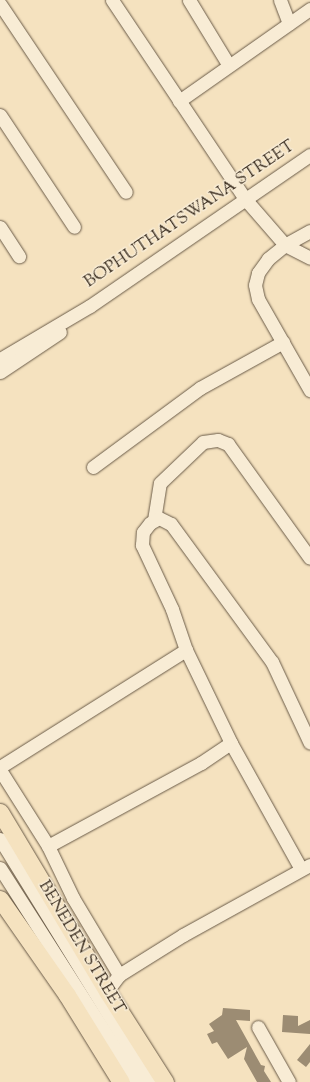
<!DOCTYPE html>
<html>
<head>
<meta charset="utf-8">
<style>
	body { margin:0 }
	#map { position:relative; width:310px; height:1082px; overflow:hidden; background:#f5e2bf; font-family:"Sorts Mill Goudy",serif }
	div>[style] { position:absolute }
	[style*='--x'] { left:calc(var(--x)*1px); top:calc(var(--y)*1px); width:calc(var(--w)*1px); rotate:calc(var(--a)*1deg) }
	.building>* { inset:0; background:#9c8c73 }
	.roads { filter:drop-shadow(0 0 1px #6a5b48) drop-shadow(0 0 1px #6a5b48) }
	.minor>* { height:13px; margin:-6.5px; padding:0 6.5px; transform-origin:6.5px; border-radius:6.5px; background:#f8ecd5 }
	.major>* { height:17px; margin:-8.5px; padding:0 8.5px; transform-origin:8.5px; border-radius:8.5px; background:#f5e2bf }
	span { translate:-50% -50%; white-space:nowrap; text-align:center; line-height:1.15; -webkit-text-stroke:3px #f8ecd5; paint-order:stroke }
	.street-label { font-size:17px; color:#3b2e20 }
</style>
</head>
<body>
<div id="map">
	<div class="building">
		<i style="clip-path:polygon(223px 1008px,250px 1010px,250px 1021px,236px 1020px,261px 1065px,265px 1066px,264px 1071px,271px 1082px,257px 1082px,244px 1059px,247px 1047px,228px 1059px,217px 1042px,212px 1044px,207px 1034px,214px 1031px,209px 1024px,222px 1015px)"></i>
		<i style="clip-path:polygon(283px 1015px,298px 1016px,298px 1026px,310px 1020px,310px 1034px,282px 1032px)"></i>
		<i style="clip-path:polygon(310px 1044px,310px 1062px,306px 1067px,297px 1060px)"></i>
	</div>
	<div class="roads">
		<div class="minor">
			<i style="--x:112;--y:0;--w:241;--a:56.2"></i>
			<i style="--x:246;--y:200;--w:60;--a:49.1"></i>
			<i style="--x:285;--y:245;--w:28;--a:27"></i>
			<i style="--x:189;--y:0;--w:75;--a:58.6"></i>
			<i style="--x:280;--y:0;--w:25;--a:69"></i>
			<i style="--x:0;--y:4;--w:226;--a:56.2"></i>
			<i style="--x:179;--y:101;--w:160;--a:-35.1"></i>
			<i style="--x:0;--y:115;--w:134;--a:56.5"></i>
			<i style="--x:0;--y:227;--w:35;--a:57"></i>
			<i style="--x:310;--y:231;--w:29;--a:151"></i>
			<i style="--x:285;--y:245;--w:22;--a:141"></i>
			<i style="--x:268;--y:259;--w:17;--a:126"></i>
			<i style="--x:258;--y:273;--w:12;--a:104"></i>
			<i style="--x:255;--y:285;--w:14;--a:78"></i>
			<i style="--x:258;--y:299;--w:105;--a:60.3"></i>
			<i style="--x:0;--y:359;--w:104;--a:-30.5"></i>
			<i style="--x:90;--y:306;--w:267;--a:-34.5"></i>
			<i style="--x:0;--y:372;--w:72;--a:-33.7"></i>
			<i style="--x:93;--y:467;--w:133;--a:-36.4"></i>
			<i style="--x:200;--y:388;--w:95;--a:-29"></i>
			<i style="--x:154;--y:520;--w:37;--a:-81"></i>
			<i style="--x:160;--y:483;--w:59;--a:-43.6"></i>
			<i style="--x:203;--y:442;--w:15;--a:-8"></i>
			<i style="--x:218;--y:440;--w:11;--a:22"></i>
			<i style="--x:228;--y:444;--w:140;--a:54.3"></i>
			<i style="--x:0;--y:767;--w:220;--a:-32.2"></i>
			<i style="--x:0;--y:770;--w:90;--a:57.7"></i>
			<i style="--x:48;--y:846;--w:58;--a:64.3"></i>
			<i style="--x:73;--y:898;--w:90;--a:59.1"></i>
			<i style="--x:0;--y:839;--w:286;--a:58.3"></i>
			<i style="--x:48;--y:846;--w:174;--a:-28.5"></i>
			<i style="--x:201;--y:763;--w:36;--a:-34"></i>
			<i style="--x:0;--y:868;--w:254;--a:57.4"></i>
			<i style="--x:301;--y:869;--w:144;--a:-119.1"></i>
			<i style="--x:231;--y:743;--w:103;--a:-115.8"></i>
			<i style="--x:186;--y:650;--w:43;--a:-108.9"></i>
			<i style="--x:172;--y:609;--w:71;--a:-115.1"></i>
			<i style="--x:142;--y:545;--w:13;--a:-86"></i>
			<i style="--x:143;--y:532;--w:11;--a:-52"></i>
			<i style="--x:150;--y:523;--w:10;--a:-29"></i>
			<i style="--x:159;--y:518;--w:13;--a:27"></i>
			<i style="--x:171;--y:524;--w:171;--a:53.8"></i>
			<i style="--x:272;--y:662;--w:89;--a:64.9"></i>
			<i style="--x:107;--y:991;--w:20;--a:-53"></i>
			<i style="--x:119;--y:975;--w:75;--a:-32"></i>
			<i style="--x:183;--y:935;--w:145;--a:-28.9"></i>
			<i style="--x:258;--y:1027;--w:63;--a:60.6"></i>
		</div>
		<div class="major">
			<i style="--x:0;--y:812;--w:209;--a:59.1"></i>
			<i style="--x:107;--y:991;--w:108;--a:57.5"></i>
			<i style="--x:0;--y:899;--w:117;--a:55.1"></i>
			<i style="--x:67;--y:995;--w:102;--a:58.2"></i>
		</div>
	</div>
	<div class="street-label">
		<span style="left:190px;top:215px;rotate:-34deg">BOPHUTHATSWANA STREET</span>
		<span style="left:81px;top:948px;rotate:59deg">BENEDEN STREET</span>
	</div>
</div>
</body>
</html>
